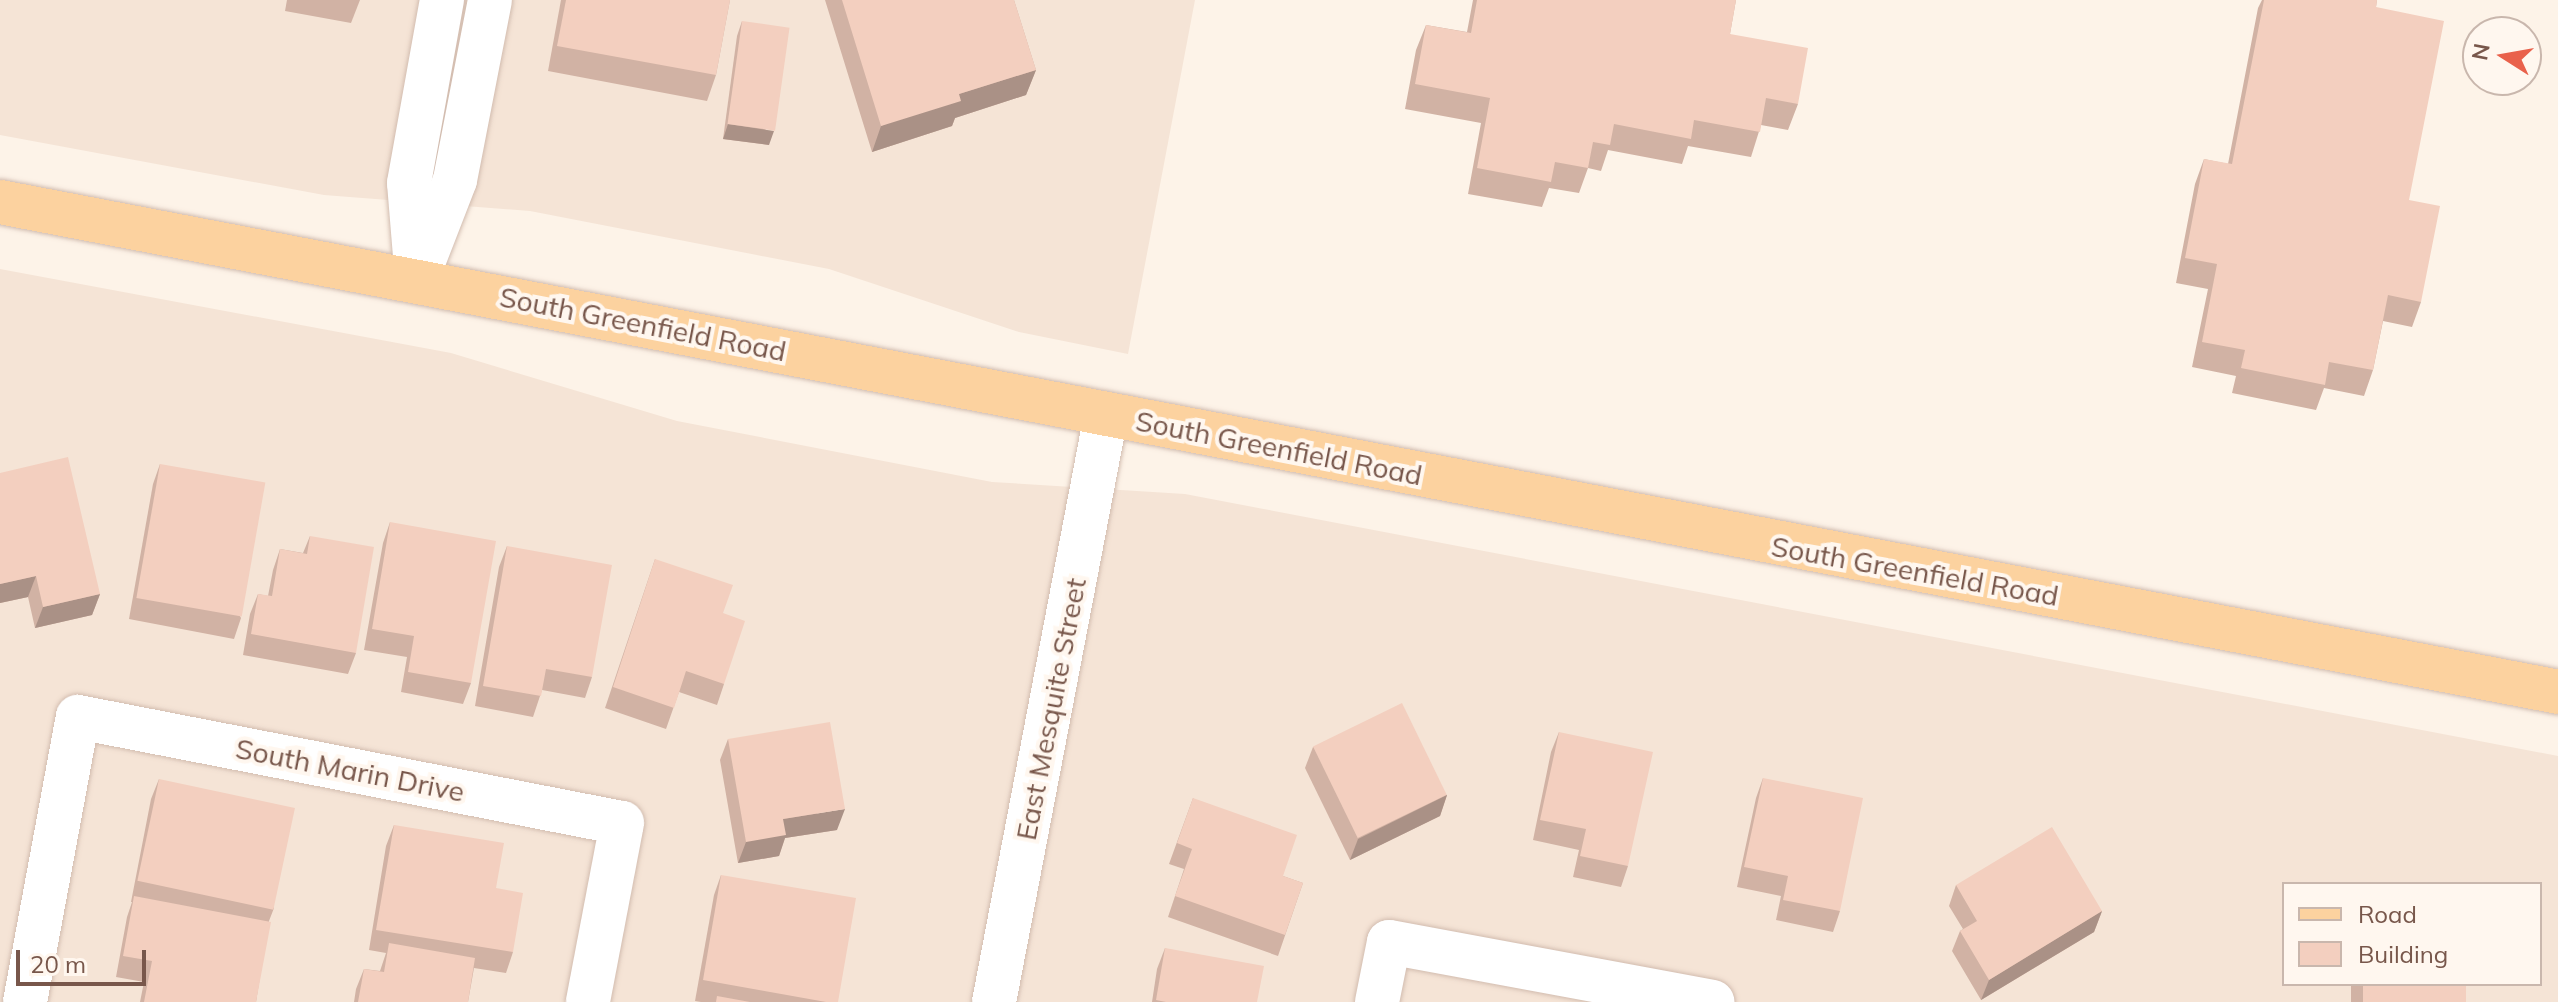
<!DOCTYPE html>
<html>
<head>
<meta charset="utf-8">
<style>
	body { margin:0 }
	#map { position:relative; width:2558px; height:1002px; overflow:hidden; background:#fdf3e8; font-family:Mulish,sans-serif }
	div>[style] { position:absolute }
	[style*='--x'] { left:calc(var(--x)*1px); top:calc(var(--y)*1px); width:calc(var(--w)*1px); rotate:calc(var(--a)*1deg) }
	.residential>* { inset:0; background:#f5e4d6 }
	.roads { filter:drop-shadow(0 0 2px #d2bcaf) drop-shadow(0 0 2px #d2bcaf) }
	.minor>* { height:44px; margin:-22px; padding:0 22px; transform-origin:22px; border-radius:22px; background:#fff }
	.major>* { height:44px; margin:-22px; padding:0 22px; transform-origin:22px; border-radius:22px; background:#fcd29f }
	.wall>* { inset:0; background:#d1b2a4; transform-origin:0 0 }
	.shaded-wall>* { inset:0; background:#aa9186 }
	.building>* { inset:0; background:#f3cfbf; transform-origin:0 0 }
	span { translate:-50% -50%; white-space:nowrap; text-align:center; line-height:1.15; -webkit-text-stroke:8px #fff7ef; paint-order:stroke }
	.street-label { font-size:28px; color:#78574b }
	.legend { position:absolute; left:2282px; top:882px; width:260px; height:104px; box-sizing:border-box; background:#fff7ef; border:2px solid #c9b7ad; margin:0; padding:10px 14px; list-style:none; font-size:24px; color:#78574b }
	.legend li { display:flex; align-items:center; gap:16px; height:40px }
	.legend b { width:40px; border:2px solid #c9b7ad }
	.north { position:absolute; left:2462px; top:16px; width:80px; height:80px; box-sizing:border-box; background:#fff7ef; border:2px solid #c9b7ad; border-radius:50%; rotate:281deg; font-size:22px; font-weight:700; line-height:32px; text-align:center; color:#78574b }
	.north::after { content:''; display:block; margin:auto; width:28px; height:36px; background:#e9614b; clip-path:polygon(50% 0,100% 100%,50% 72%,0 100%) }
	.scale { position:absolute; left:16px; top:950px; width:130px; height:36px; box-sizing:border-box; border:4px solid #78574b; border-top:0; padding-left:10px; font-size:24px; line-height:28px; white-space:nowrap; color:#78574b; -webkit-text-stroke:6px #fff7ef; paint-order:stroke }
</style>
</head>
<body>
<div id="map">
	<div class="residential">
		<i style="clip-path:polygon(0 0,1195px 0,1128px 354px,1019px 332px,829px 269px,530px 211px,324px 195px,0 135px)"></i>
		<i style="clip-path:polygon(evenodd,0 269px,451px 353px,677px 421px,992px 482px,1185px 494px,2558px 756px,2558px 1002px,0 1002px,0 269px,2284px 884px,2540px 884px,2540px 984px,2284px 984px,2284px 884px)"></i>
	</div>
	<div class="roads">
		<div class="minor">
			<i style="--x:416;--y:268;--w:85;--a:-94.7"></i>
			<i style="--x:409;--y:183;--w:186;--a:-79.8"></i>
			<i style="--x:417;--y:278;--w:105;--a:-68.8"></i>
			<i style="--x:455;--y:180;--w:183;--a:-79"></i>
			<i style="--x:25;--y:1002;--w:290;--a:-79.5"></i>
			<i style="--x:78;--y:717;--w:554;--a:11.03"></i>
			<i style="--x:622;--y:823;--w:182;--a:100.8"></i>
			<i style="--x:994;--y:1002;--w:598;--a:-79.2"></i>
			<i style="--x:1377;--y:1002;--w:61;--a:-78.7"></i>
			<i style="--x:1389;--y:942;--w:329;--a:10.5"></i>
		</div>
		<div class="major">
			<i style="--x:0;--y:202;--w:2605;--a:10.84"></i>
		</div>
	</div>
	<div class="wall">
		<i style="clip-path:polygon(287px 0,360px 0,351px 23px,285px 11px)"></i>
		<i style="clip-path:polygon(561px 0,730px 0,716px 75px,707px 101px,548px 71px)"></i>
		<i style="clip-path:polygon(825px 0,1014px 0,1036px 70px,1026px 95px,955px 118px,952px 126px,872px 152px)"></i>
		<i style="clip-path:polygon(1473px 0,1736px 0,1730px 34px,1798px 104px,1788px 130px,1761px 125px,1751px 157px,1688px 146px,1682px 164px,1608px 150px,1601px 171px,1588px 168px,1579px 193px,1549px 188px,1542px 207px,1468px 194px,1481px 123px,1405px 109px,1416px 50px,1426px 25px,1467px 32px)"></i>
		<i style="clip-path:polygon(2262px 0,2377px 0,2376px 7px,2409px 200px,2421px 302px,2412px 327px,2383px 321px,2373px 370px,2364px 396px,2324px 388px,2316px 410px,2232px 393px,2236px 376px,2192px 367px,2208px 289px,2176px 283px,2195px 184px,2204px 159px,2228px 164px,2258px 8px)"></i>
		<i style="clip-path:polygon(742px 21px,769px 145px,723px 139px,737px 36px)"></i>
		<i style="clip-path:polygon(160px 464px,241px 618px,234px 639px,129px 619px,153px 484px)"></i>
		<i style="clip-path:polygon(0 473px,100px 594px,92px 615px,35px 628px,28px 597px,0 603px)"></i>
		<i style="clip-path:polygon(390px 522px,471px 683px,463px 704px,401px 692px,407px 657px,364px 650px,383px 543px)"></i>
		<i style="clip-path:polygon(310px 536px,356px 653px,348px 674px,243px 655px,250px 614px,258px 594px,268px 596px,273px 570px,280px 549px,303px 553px)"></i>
		<i style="clip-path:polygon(507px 546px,592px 677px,585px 698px,542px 690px,533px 717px,475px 706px,499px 567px)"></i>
		<i style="clip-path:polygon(655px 559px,723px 613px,724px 684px,717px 705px,679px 692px,666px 729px,605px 708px)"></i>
		<i style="clip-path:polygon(1559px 732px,1628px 866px,1621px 887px,1573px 877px,1579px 850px,1533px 840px,1551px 752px)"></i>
		<i style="clip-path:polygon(728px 739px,837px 830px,785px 838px,779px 856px,738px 863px,720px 760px)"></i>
		<i style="clip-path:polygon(1313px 747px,1447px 795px,1440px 816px,1350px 860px,1305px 768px)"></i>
		<i style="clip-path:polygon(1763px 778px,1840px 911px,1833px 932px,1776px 920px,1781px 896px,1737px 887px,1756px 798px)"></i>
		<i style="clip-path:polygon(159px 779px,274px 908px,269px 921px,256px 1002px,140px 1002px,144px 982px,116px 977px,127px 917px,132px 902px,131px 902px,151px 799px)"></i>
		<i style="clip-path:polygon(1193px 798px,1283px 876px,1303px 883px,1278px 956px,1168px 917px,1184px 869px,1169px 864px)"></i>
		<i style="clip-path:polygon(394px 825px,496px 888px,513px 952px,506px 973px,474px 968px,468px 1002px,354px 1002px,356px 989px,364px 969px,380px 971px,386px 953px,369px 950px,386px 846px)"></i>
		<i style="clip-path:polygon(721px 875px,838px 1002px,701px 1002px,695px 1001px,714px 895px)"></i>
		<i style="clip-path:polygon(1956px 885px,2102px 911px,2094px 932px,1981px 1000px,1952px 951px,1960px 931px,1963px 929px,1949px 906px)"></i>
		<i style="clip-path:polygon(1165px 948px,1257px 1002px,1152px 1002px,1157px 969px)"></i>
		<i style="left:2351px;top:984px;width:115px;height:18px"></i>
	</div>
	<div class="shaded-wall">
		<i style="clip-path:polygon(1036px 70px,1026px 95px,955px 118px,952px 126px,872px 152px,881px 126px,959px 94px)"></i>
		<i style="clip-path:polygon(728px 124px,774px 131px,769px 145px,723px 139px)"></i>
		<i style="clip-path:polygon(36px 576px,28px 597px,0 603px,0 584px)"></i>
		<i style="clip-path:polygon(100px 594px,92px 615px,35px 628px,43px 607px)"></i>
		<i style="clip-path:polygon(1447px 795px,1440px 816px,1350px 860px,1358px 839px)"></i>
		<i style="clip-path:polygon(845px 809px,837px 830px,785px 838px,779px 856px,738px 863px,746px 842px,783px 819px)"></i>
		<i style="clip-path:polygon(2102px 911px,2094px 932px,1981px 1000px,1989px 980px)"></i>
	</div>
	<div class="building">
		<i style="clip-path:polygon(566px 0,730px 0,716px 75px,557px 46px)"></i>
		<i style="clip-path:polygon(842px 0,1014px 0,1036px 70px,959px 94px,961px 101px,881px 126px)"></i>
		<i style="clip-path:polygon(1477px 0,1736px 0,1730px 34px,1808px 48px,1798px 104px,1766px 98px,1760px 132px,1694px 120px,1691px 139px,1614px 124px,1610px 145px,1593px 142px,1588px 168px,1555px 162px,1551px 182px,1477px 168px,1490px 98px,1415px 84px,1426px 25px,1471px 33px)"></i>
		<i style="clip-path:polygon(2264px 0,2377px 0,2376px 7px,2444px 21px,2409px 200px,2440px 206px,2421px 302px,2388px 295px,2373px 370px,2329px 362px,2325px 385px,2241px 368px,2245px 350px,2202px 342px,2217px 264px,2185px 258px,2204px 159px,2232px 164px)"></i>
		<i style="left:742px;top:21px;width:48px;height:104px;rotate:8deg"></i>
		<i style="clip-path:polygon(68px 457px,100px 594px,43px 607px,36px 576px,0 584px,0 473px)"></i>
		<i style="left:160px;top:464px;width:107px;height:136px;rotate:10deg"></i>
		<i style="clip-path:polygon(390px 522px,496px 541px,471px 683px,408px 672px,414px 636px,372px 629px)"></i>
		<i style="clip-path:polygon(310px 536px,374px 547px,356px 653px,251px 634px,258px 594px,272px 596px,280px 549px,307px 554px)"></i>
		<i style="clip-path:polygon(507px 546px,612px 565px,592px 677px,546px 669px,541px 696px,483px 686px)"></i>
		<i style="clip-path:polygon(655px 559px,733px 585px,723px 613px,745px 621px,724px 684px,686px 671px,674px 708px,613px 687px)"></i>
		<i style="left:1402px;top:703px;width:102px;height:99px;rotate:64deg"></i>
		<i style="clip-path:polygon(830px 722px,845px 809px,783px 819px,786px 835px,746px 842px,728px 739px)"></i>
		<i style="clip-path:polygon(1559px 732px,1653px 752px,1628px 866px,1580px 856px,1586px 829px,1540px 820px)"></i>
		<i style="clip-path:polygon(1763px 778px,1863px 798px,1840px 911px,1783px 900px,1788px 876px,1744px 867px)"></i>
		<i style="left:159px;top:779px;width:139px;height:104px;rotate:12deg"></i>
		<i style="clip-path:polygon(1193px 798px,1297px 835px,1283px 876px,1303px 883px,1285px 935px,1175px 896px,1192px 849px,1177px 843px)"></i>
		<i style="clip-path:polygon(394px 825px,504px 843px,496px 888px,523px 893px,513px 952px,376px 930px)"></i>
		<i style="clip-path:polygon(2052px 827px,2102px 911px,1989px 980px,1960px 931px,1977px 921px,1956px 885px)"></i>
		<i style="clip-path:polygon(721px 875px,856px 898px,838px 1002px,826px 1002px,703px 980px)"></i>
		<i style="clip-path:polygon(134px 896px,271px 922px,256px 1002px,144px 1002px,152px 961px,123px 956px)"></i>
		<i style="clip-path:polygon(389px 943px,475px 958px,468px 1002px,358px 1002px,364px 969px,384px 972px)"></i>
		<i style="clip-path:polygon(1165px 948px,1264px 966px,1257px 1002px,1166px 1002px,1156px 1000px)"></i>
		<i style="left:2363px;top:984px;width:103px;height:18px"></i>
		<i style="clip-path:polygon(717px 996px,750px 1002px,716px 1002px)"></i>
	</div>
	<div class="street-label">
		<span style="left:643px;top:324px;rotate:11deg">South Greenfield Road</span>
		<span style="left:1279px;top:448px;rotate:11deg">South Greenfield Road</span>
		<span style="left:1915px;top:571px;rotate:10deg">South Greenfield Road</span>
		<span style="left:1051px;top:709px;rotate:-79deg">East Mesquite Street</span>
		<span style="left:350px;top:770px;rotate:11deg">South Marin Drive</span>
	</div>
	<ul class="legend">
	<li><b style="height:10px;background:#fcd29f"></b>Road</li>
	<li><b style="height:22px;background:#f3cfbf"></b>Building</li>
	</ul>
	<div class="north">N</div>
	<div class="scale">20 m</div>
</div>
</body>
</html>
